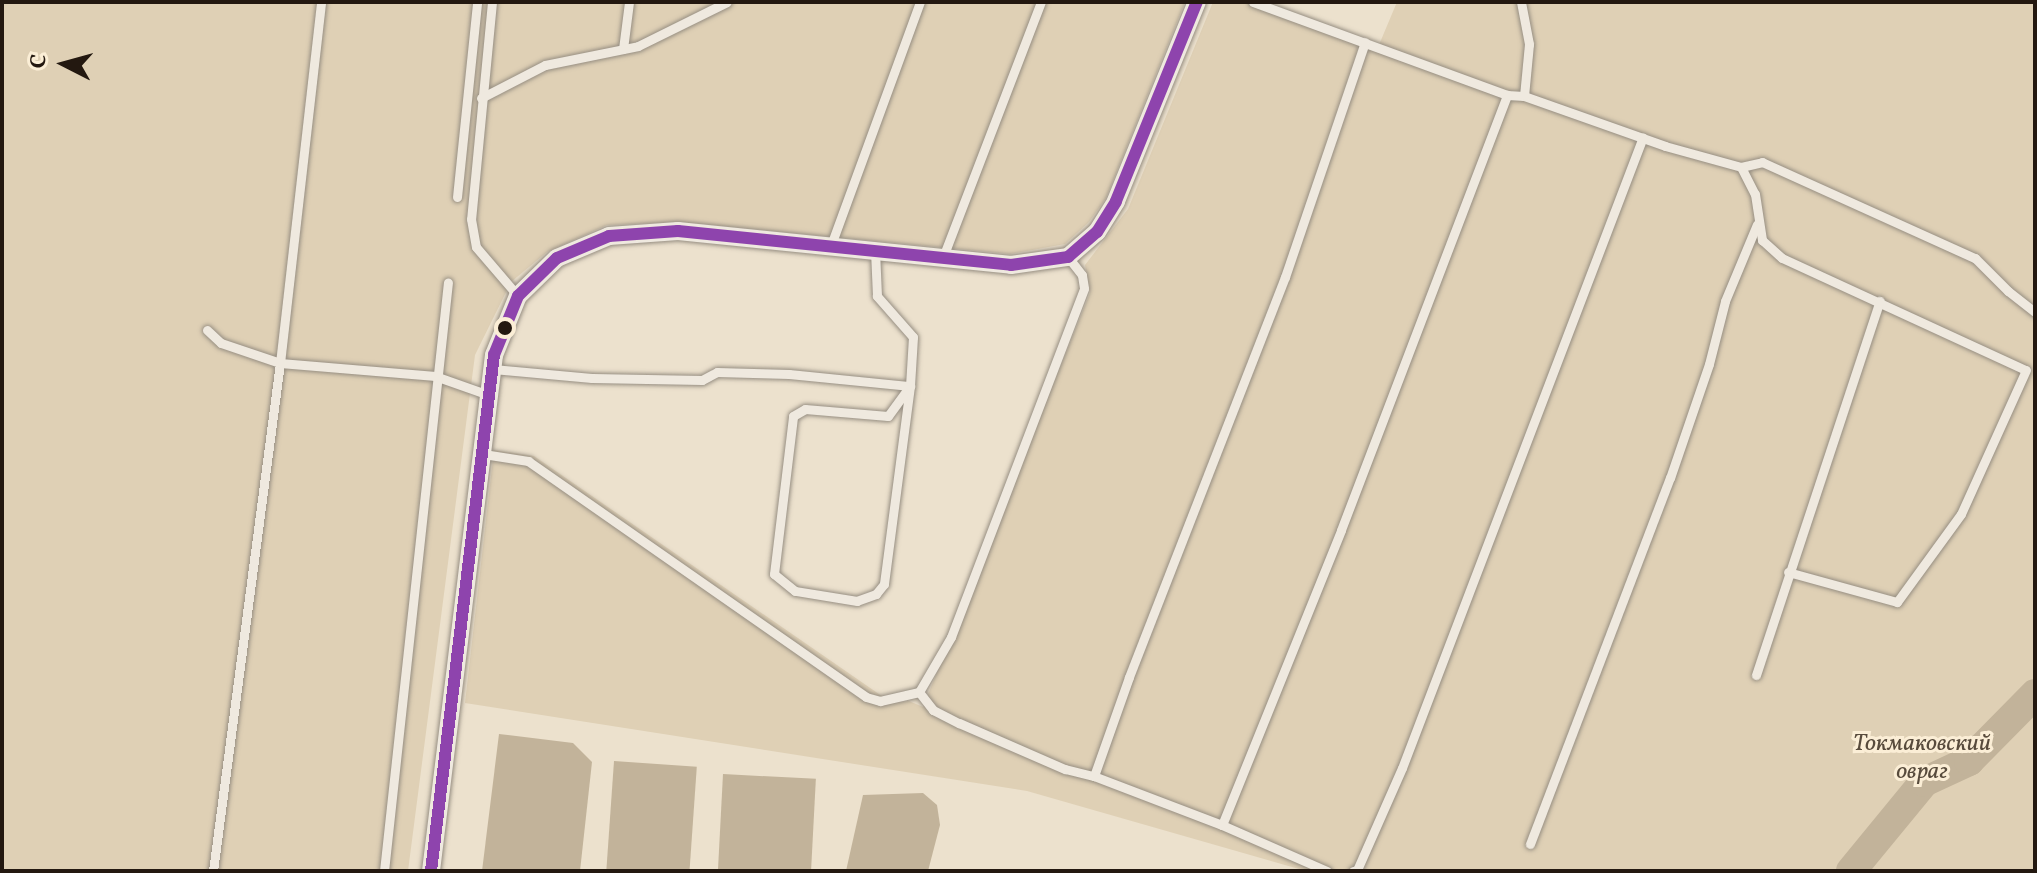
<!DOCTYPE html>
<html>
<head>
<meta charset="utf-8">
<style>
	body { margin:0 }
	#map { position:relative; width:2037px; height:873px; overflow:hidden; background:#ece1cd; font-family:Vollkorn,serif }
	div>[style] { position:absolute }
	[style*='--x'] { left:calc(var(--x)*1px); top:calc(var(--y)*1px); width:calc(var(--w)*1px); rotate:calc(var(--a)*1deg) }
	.green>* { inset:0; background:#dfd0b5 }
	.water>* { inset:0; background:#c2b39a; transform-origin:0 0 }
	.river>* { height:30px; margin:-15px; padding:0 15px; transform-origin:15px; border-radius:15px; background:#c2b39a }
	.roads { filter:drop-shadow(0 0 2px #968e82) drop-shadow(0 0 2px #968e82) }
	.service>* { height:9px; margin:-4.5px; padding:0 4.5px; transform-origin:4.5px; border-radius:4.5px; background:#efe9df }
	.minor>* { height:18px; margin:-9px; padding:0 9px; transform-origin:9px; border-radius:9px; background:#efe9df }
	.bus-1>* { height:12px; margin:-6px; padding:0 6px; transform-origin:6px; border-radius:6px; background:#8e44ad }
	.dots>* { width:22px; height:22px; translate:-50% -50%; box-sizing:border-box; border:4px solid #fbeed6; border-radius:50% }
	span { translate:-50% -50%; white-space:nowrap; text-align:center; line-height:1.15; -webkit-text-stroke:6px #fbeed6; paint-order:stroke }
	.park-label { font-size:24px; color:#584b3c; font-style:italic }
	.frame { position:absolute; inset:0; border:4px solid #231810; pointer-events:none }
	.north { position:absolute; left:24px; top:24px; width:80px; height:80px; -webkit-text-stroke:6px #fbeed6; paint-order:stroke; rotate:276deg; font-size:22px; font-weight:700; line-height:32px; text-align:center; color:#231810 }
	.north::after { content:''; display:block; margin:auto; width:28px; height:36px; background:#231810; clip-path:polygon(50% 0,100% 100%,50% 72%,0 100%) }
</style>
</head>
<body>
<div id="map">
	<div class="green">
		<i style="clip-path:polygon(2px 2px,1185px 2px,1106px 198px,1089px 222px,1065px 244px,1010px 254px,680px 222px,607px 225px,547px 252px,511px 282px,475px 355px,408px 871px,2px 871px)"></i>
		<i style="clip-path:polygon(1213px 2px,1245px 2px,1376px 52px,1397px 2px,2035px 2px,2035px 871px,1306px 871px,1027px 791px,465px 703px,494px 450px,534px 456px,892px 703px,909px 701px,923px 707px,1090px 293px,1085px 265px,1128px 209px)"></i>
	</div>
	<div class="water">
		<i style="clip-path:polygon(499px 734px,573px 743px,592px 762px,580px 871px,482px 871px)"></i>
		<i style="left:614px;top:761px;width:83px;height:111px;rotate:4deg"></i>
		<i style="left:723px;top:774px;width:93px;height:97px;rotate:3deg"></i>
		<i style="clip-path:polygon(923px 793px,937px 805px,940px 825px,928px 871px,846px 871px,863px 795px)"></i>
	</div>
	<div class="river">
		<i style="--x:1851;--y:871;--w:115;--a:-50.6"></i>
		<i style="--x:1924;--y:782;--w:50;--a:-25"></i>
		<i style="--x:1969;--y:761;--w:94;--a:-45.4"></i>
	</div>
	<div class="roads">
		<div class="service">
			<i style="--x:492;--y:2;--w:218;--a:95.5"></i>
			<i style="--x:471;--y:219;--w:28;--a:80"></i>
			<i style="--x:476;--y:247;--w:65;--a:49.4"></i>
			<i style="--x:1253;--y:2;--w:270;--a:20.1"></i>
			<i style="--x:1507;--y:95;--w:17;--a:3"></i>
			<i style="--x:1524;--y:96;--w:150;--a:19.5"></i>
			<i style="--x:1665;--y:146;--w:79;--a:15.4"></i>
			<i style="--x:1741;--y:167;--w:30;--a:63"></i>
			<i style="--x:1755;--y:194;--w:47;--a:81.3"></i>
			<i style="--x:1762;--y:240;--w:27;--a:42"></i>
			<i style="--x:1782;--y:258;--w:268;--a:24.7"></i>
			<i style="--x:2026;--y:370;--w:158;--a:114.3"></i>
			<i style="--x:1961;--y:514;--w:109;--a:126"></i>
			<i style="--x:1897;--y:602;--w:113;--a:-164.6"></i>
			<i style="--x:1521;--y:2;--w:43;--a:79.2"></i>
			<i style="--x:1529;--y:44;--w:52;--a:95.5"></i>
			<i style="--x:623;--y:49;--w:47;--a:-82.7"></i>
			<i style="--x:481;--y:98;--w:72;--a:-27.3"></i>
			<i style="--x:545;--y:65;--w:95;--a:-11.5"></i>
			<i style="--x:638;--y:46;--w:99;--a:-26.3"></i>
			<i style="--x:1741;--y:167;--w:22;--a:-13"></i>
			<i style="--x:1762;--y:162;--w:234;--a:24.3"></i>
			<i style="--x:1975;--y:258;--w:47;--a:45"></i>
			<i style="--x:2008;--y:291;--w:34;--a:38"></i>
			<i style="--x:457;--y:197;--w:196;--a:-84.1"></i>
			<i style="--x:831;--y:245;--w:259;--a:-69.9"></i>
			<i style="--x:943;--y:257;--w:273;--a:-69"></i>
			<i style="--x:207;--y:330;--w:19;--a:43"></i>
			<i style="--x:221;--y:343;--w:62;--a:18.7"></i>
			<i style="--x:280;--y:363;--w:156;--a:4.8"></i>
			<i style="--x:435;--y:376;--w:57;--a:19.4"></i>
			<i style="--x:493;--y:369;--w:99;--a:5.2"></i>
			<i style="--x:592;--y:378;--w:110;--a:1"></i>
			<i style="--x:702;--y:380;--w:17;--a:-28"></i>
			<i style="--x:717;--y:372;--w:72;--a:1.6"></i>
			<i style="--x:789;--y:374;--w:122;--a:5.7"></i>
			<i style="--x:910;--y:386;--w:200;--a:97.5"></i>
			<i style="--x:884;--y:584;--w:13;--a:129"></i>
			<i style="--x:876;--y:594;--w:20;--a:160"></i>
			<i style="--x:857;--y:601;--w:63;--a:-170.8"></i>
			<i style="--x:795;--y:591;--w:27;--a:-141"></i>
			<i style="--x:774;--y:574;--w:159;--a:-83.1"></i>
			<i style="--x:793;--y:416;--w:14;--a:-30"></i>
			<i style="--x:805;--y:409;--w:83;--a:4.8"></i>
			<i style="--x:888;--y:416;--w:37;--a:-54"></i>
			<i style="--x:910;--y:386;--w:49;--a:-86.5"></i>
			<i style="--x:913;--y:337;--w:55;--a:-131.3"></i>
			<i style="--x:877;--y:296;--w:46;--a:-92.5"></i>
			<i style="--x:483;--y:454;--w:46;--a:8.8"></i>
			<i style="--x:528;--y:461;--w:412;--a:34.9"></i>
			<i style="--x:866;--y:697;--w:15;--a:16"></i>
			<i style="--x:880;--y:701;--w:40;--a:-13"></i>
			<i style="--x:919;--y:692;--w:64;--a:-59.8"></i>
			<i style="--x:951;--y:637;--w:373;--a:-69.1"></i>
			<i style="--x:1084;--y:288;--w:13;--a:-99"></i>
			<i style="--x:1082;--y:275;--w:23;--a:-128"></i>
			<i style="--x:1756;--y:675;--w:394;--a:-71.7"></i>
			<i style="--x:919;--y:692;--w:23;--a:52"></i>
			<i style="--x:933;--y:710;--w:29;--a:27"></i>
			<i style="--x:959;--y:723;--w:116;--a:23.5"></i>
			<i style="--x:1065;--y:769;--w:30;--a:14"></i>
			<i style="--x:1222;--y:825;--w:137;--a:-159.1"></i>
			<i style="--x:1094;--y:776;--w:105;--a:-70.5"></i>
			<i style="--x:1129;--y:677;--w:429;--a:-68.7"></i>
			<i style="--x:1285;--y:277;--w:248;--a:-71.2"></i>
			<i style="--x:1530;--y:844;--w:392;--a:-69.1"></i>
			<i style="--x:1670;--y:478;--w:120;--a:-71.1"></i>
			<i style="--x:1709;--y:364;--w:65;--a:-75.7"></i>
			<i style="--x:1725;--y:301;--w:83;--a:-67.4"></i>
			<i style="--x:213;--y:871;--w:512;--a:-82.49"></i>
			<i style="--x:280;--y:363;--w:363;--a:-83.5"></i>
			<i style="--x:384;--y:871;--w:592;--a:-83.8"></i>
			<i style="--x:1327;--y:871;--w:115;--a:-156.3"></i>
			<i style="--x:1222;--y:825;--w:318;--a:-68"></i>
			<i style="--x:1341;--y:530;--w:466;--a:-69.1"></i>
			<i style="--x:1353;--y:871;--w:4;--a:-14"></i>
			<i style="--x:1357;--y:870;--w:111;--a:-66.2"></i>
			<i style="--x:1402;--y:768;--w:675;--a:-69.1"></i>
		</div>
		<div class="minor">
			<i style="--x:431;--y:871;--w:520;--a:-83.04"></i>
			<i style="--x:494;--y:355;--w:64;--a:-67.9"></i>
			<i style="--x:518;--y:296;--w:54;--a:-44.3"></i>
			<i style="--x:557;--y:258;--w:56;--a:-22.9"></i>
			<i style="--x:609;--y:236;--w:69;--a:-4.1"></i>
			<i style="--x:678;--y:231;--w:335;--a:5.8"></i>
			<i style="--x:1011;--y:265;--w:58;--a:-8"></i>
			<i style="--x:1068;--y:257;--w:38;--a:-41"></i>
			<i style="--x:1097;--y:232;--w:36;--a:-58"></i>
			<i style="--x:1116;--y:201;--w:215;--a:-67.9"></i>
		</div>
	</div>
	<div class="bus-1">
		<i style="--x:431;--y:871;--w:520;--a:-83.04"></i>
		<i style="--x:494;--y:355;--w:64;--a:-67.9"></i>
		<i style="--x:518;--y:296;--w:54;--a:-44.3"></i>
		<i style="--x:557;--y:258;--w:56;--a:-22.9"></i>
		<i style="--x:609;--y:236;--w:69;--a:-4.1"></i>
		<i style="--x:678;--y:231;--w:335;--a:5.8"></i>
		<i style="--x:1011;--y:265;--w:58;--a:-8"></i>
		<i style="--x:1068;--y:257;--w:38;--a:-41"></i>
		<i style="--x:1097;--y:232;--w:36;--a:-58"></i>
		<i style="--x:1116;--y:201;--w:215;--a:-67.9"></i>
	</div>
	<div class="dots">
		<i style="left:505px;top:328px;background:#231810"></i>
	</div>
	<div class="park-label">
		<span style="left:1922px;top:759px">Токмаковский<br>овраг</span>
	</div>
	<div class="frame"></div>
	<div class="north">С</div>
</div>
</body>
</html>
